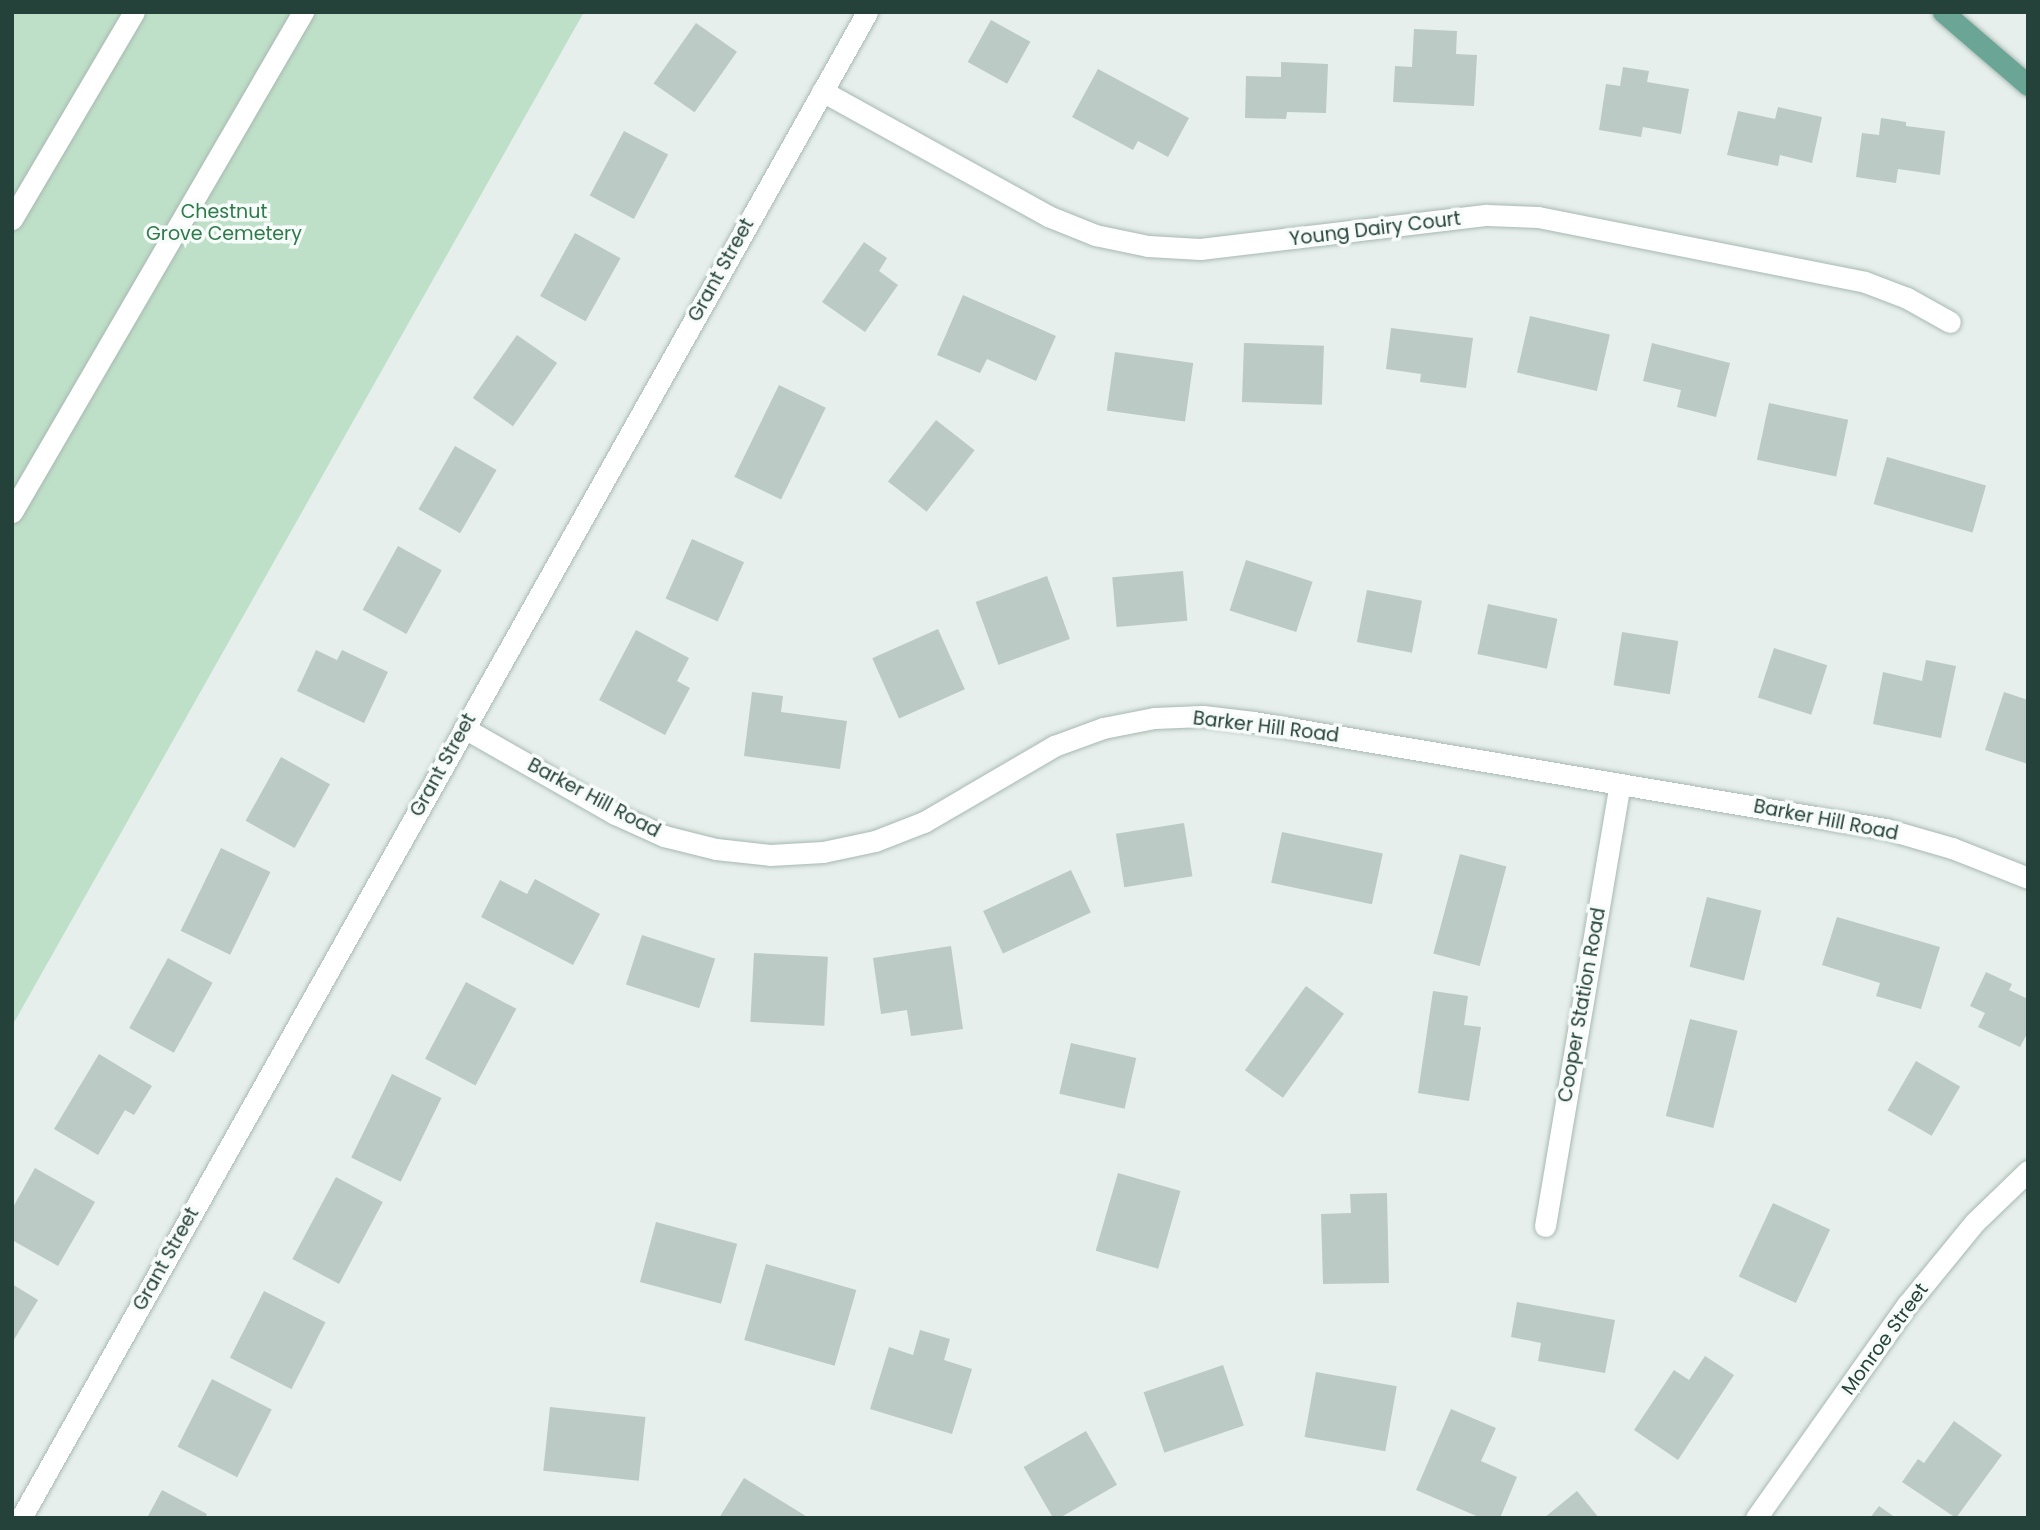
<!DOCTYPE html>
<html>
<head>
<meta charset="utf-8">
<style>
	body { margin:0 }
	#map { position:relative; width:2040px; height:1530px; overflow:hidden; background:#e6efeb; font-family:Poppins,sans-serif }
	div>[style] { position:absolute }
	[style*='--x'] { left:calc(var(--x)*1px); top:calc(var(--y)*1px); width:calc(var(--w)*1px); rotate:calc(var(--a)*1deg) }
	.green>* { inset:0; background:#bfe0c8 }
	.building>* { inset:0; background:#bbcac4; transform-origin:0 0 }
	.roads { filter:drop-shadow(0 0 2px #a8b8b2) drop-shadow(0 0 2px #a8b8b2) }
	.minor>* { height:21px; margin:-10.5px; padding:0 10.5px; transform-origin:10.5px; border-radius:10.5px; background:#fff }
	.major>* { height:21px; margin:-10.5px; padding:0 10.5px; transform-origin:10.5px; border-radius:10.5px; background:#6aa596 }
	span { translate:-50% -50%; white-space:nowrap; text-align:center; line-height:1.15; -webkit-text-stroke:7px #f7fbf9; paint-order:stroke }
	.park-label { font-size:19px; color:#2d7a4b }
	.street-label { font-size:19px; color:#24423a }
	.frame { position:absolute; inset:0; border:14px solid #24423a; pointer-events:none }
</style>
</head>
<body>
<div id="map">
	<div class="green">
		<i style="clip-path:polygon(12px 12px,584px 12px,12px 1026px)"></i>
	</div>
	<div class="building">
		<i style="left:991px;top:20px;width:45px;height:48px;rotate:29deg"></i>
		<i style="left:696px;top:23px;width:50px;height:74px;rotate:35deg"></i>
		<i style="clip-path:polygon(1414px 29px,1457px 31px,1456px 54px,1477px 55px,1474px 106px,1393px 102px,1395px 66px,1412px 67px)"></i>
		<i style="clip-path:polygon(1281px 62px,1328px 64px,1326px 113px,1287px 112px,1286px 119px,1245px 118px,1246px 76px,1281px 77px)"></i>
		<i style="clip-path:polygon(1623px 67px,1649px 71px,1647px 82px,1689px 89px,1681px 134px,1643px 127px,1641px 137px,1599px 130px,1606px 84px,1620px 86px)"></i>
		<i style="clip-path:polygon(1098px 69px,1189px 118px,1168px 157px,1138px 141px,1133px 150px,1072px 117px)"></i>
		<i style="clip-path:polygon(1778px 107px,1822px 117px,1812px 163px,1780px 155px,1778px 166px,1727px 155px,1738px 111px,1775px 119px)"></i>
		<i style="clip-path:polygon(1881px 118px,1906px 122px,1906px 126px,1945px 131px,1940px 175px,1898px 169px,1896px 183px,1856px 177px,1862px 133px,1879px 135px)"></i>
		<i style="left:624px;top:131px;width:50px;height:73px;rotate:28deg"></i>
		<i style="left:575px;top:233px;width:52px;height:72px;rotate:29deg"></i>
		<i style="clip-path:polygon(864px 242px,887px 258px,879px 271px,898px 285px,865px 332px,822px 302px)"></i>
		<i style="clip-path:polygon(963px 295px,1056px 336px,1036px 381px,987px 359px,980px 373px,937px 355px)"></i>
		<i style="left:1530px;top:316px;width:82px;height:58px;rotate:13deg"></i>
		<i style="clip-path:polygon(1391px 328px,1473px 338px,1466px 388px,1420px 382px,1421px 374px,1386px 369px)"></i>
		<i style="left:517px;top:335px;width:49px;height:77px;rotate:35deg"></i>
		<i style="left:1244px;top:343px;width:80px;height:59px;rotate:2deg"></i>
		<i style="clip-path:polygon(1652px 343px,1730px 363px,1716px 417px,1677px 407px,1681px 390px,1643px 381px)"></i>
		<i style="left:1115px;top:352px;width:79px;height:59px;rotate:8deg"></i>
		<i style="left:779px;top:385px;width:52px;height:102px;rotate:26deg"></i>
		<i style="left:1769px;top:403px;width:81px;height:58px;rotate:12deg"></i>
		<i style="left:936px;top:420px;width:49px;height:78px;rotate:38deg"></i>
		<i style="left:455px;top:446px;width:48px;height:73px;rotate:30deg"></i>
		<i style="left:1887px;top:457px;width:103px;height:49px;rotate:16deg"></i>
		<i style="left:692px;top:539px;width:57px;height:65px;rotate:24deg"></i>
		<i style="left:398px;top:546px;width:50px;height:73px;rotate:29deg"></i>
		<i style="left:1246px;top:560px;width:70px;height:53px;rotate:18deg"></i>
		<i style="left:1183px;top:571px;width:50px;height:71px;rotate:85deg"></i>
		<i style="left:1047px;top:576px;width:67px;height:76px;rotate:70deg"></i>
		<i style="left:1367px;top:590px;width:56px;height:53px;rotate:11deg"></i>
		<i style="left:1488px;top:604px;width:71px;height:51px;rotate:12deg"></i>
		<i style="left:938px;top:629px;width:66px;height:72px;rotate:66deg"></i>
		<i style="clip-path:polygon(636px 630px,689px 658px,677px 681px,690px 688px,665px 735px,599px 700px)"></i>
		<i style="left:1622px;top:632px;width:57px;height:54px;rotate:9deg"></i>
		<i style="left:1774px;top:648px;width:56px;height:52px;rotate:18deg"></i>
		<i style="clip-path:polygon(316px 650px,337px 660px,342px 650px,388px 672px,364px 723px,297px 691px)"></i>
		<i style="clip-path:polygon(1926px 660px,1956px 666px,1941px 738px,1873px 724px,1883px 672px,1922px 681px)"></i>
		<i style="clip-path:polygon(752px 692px,783px 696px,781px 712px,847px 721px,840px 769px,744px 756px)"></i>
		<i style="clip-path:polygon(2004px 692px,2028px 700px,2028px 764px,1985px 750px)"></i>
		<i style="left:281px;top:757px;width:56px;height:73px;rotate:29deg"></i>
		<i style="left:1184px;top:823px;width:54px;height:69px;rotate:81deg"></i>
		<i style="left:1282px;top:832px;width:103px;height:52px;rotate:12deg"></i>
		<i style="left:221px;top:848px;width:55px;height:92px;rotate:26deg"></i>
		<i style="left:1460px;top:854px;width:48px;height:103px;rotate:15deg"></i>
		<i style="left:1071px;top:870px;width:47px;height:97px;rotate:65deg"></i>
		<i style="clip-path:polygon(535px 879px,600px 914px,573px 965px,481px 917px,500px 880px,527px 894px)"></i>
		<i style="left:1707px;top:897px;width:56px;height:72px;rotate:14deg"></i>
		<i style="clip-path:polygon(1837px 917px,1940px 947px,1921px 1009px,1876px 996px,1880px 983px,1822px 965px)"></i>
		<i style="left:642px;top:935px;width:77px;height:52px;rotate:18deg"></i>
		<i style="clip-path:polygon(951px 946px,963px 1029px,911px 1036px,907px 1010px,881px 1014px,873px 958px)"></i>
		<i style="left:754px;top:953px;width:74px;height:69px;rotate:3deg"></i>
		<i style="left:168px;top:958px;width:51px;height:80px;rotate:29deg"></i>
		<i style="clip-path:polygon(1986px 972px,2012px 984px,2009px 990px,2028px 999px,2028px 1032px,2020px 1047px,1978px 1027px,1985px 1013px,1970px 1006px)"></i>
		<i style="left:466px;top:982px;width:57px;height:87px;rotate:28deg"></i>
		<i style="left:1306px;top:986px;width:47px;height:104px;rotate:36deg"></i>
		<i style="clip-path:polygon(1433px 991px,1468px 996px,1464px 1025px,1481px 1027px,1469px 1101px,1418px 1093px)"></i>
		<i style="left:1690px;top:1019px;width:49px;height:100px;rotate:14deg"></i>
		<i style="left:1071px;top:1043px;width:67px;height:52px;rotate:13deg"></i>
		<i style="clip-path:polygon(99px 1054px,152px 1086px,134px 1115px,125px 1110px,98px 1155px,54px 1129px)"></i>
		<i style="left:1916px;top:1061px;width:51px;height:57px;rotate:30deg"></i>
		<i style="left:392px;top:1074px;width:55px;height:93px;rotate:26deg"></i>
		<i style="clip-path:polygon(35px 1168px,95px 1202px,58px 1266px,12px 1240px,12px 1209px)"></i>
		<i style="left:1118px;top:1173px;width:65px;height:81px;rotate:16deg"></i>
		<i style="left:336px;top:1177px;width:53px;height:93px;rotate:28deg"></i>
		<i style="clip-path:polygon(1387px 1193px,1389px 1283px,1323px 1284px,1321px 1214px,1351px 1213px,1350px 1194px)"></i>
		<i style="left:1773px;top:1203px;width:63px;height:81px;rotate:25deg"></i>
		<i style="left:656px;top:1222px;width:84px;height:62px;rotate:15deg"></i>
		<i style="left:766px;top:1264px;width:94px;height:79px;rotate:16deg"></i>
		<i style="clip-path:polygon(12px 1284px,38px 1300px,12px 1343px)"></i>
		<i style="left:264px;top:1291px;width:69px;height:75px;rotate:27deg"></i>
		<i style="clip-path:polygon(1517px 1302px,1615px 1320px,1605px 1373px,1538px 1361px,1541px 1343px,1511px 1337px)"></i>
		<i style="clip-path:polygon(920px 1330px,950px 1339px,944px 1360px,972px 1369px,952px 1434px,870px 1409px,889px 1347px,913px 1355px)"></i>
		<i style="clip-path:polygon(1705px 1356px,1734px 1375px,1678px 1460px,1634px 1430px,1674px 1370px,1689px 1380px)"></i>
		<i style="left:1223px;top:1365px;width:64px;height:84px;rotate:71deg"></i>
		<i style="left:1316px;top:1372px;width:82px;height:66px;rotate:10deg"></i>
		<i style="left:212px;top:1379px;width:67px;height:76px;rotate:27deg"></i>
		<i style="left:550px;top:1407px;width:96px;height:64px;rotate:6deg"></i>
		<i style="clip-path:polygon(1451px 1409px,1496px 1428px,1481px 1461px,1517px 1477px,1500px 1518px,1481px 1518px,1416px 1490px)"></i>
		<i style="clip-path:polygon(1954px 1421px,2002px 1455px,1956px 1518px,1902px 1482px,1918px 1459px,1924px 1463px)"></i>
		<i style="left:1086px;top:1431px;width:62px;height:72px;rotate:60deg"></i>
		<i style="clip-path:polygon(744px 1478px,809px 1518px,719px 1518px)"></i>
		<i style="clip-path:polygon(162px 1490px,207px 1514px,205px 1518px,147px 1518px)"></i>
		<i style="clip-path:polygon(1577px 1491px,1599px 1518px,1544px 1518px)"></i>
		<i style="clip-path:polygon(1879px 1506px,1896px 1518px,1870px 1518px)"></i>
	</div>
	<div class="roads">
		<div class="minor">
			<i style="--x:822;--y:91;--w:258;--a:28.9"></i>
			<i style="--x:1048;--y:216;--w:51;--a:22"></i>
			<i style="--x:1095;--y:235;--w:54;--a:11.7"></i>
			<i style="--x:1148;--y:246;--w:52;--a:3.3"></i>
			<i style="--x:1200;--y:249;--w:289;--a:-6.8"></i>
			<i style="--x:1487;--y:215;--w:51;--a:2.2"></i>
			<i style="--x:1538;--y:217;--w:333;--a:11.2"></i>
			<i style="--x:1865;--y:282;--w:45;--a:20.9"></i>
			<i style="--x:1907;--y:298;--w:49;--a:29.2"></i>
			<i style="--x:12;--y:219;--w:240;--a:-59.5"></i>
			<i style="--x:12;--y:512;--w:579;--a:-59.8"></i>
			<i style="--x:464;--y:728;--w:174;--a:29.7"></i>
			<i style="--x:615;--y:814;--w:54;--a:24.2"></i>
			<i style="--x:664;--y:836;--w:54;--a:14"></i>
			<i style="--x:716;--y:849;--w:54;--a:6.3"></i>
			<i style="--x:770;--y:855;--w:53;--a:-3.2"></i>
			<i style="--x:823;--y:852;--w:53;--a:-11.9"></i>
			<i style="--x:875;--y:841;--w:53;--a:-21.2"></i>
			<i style="--x:924;--y:822;--w:151;--a:-30.3"></i>
			<i style="--x:1054;--y:746;--w:52;--a:-20.2"></i>
			<i style="--x:1103;--y:728;--w:52;--a:-11.1"></i>
			<i style="--x:1154;--y:718;--w:49;--a:-2.3"></i>
			<i style="--x:1203;--y:716;--w:51;--a:6.7"></i>
			<i style="--x:1254;--y:722;--w:641;--a:9.61"></i>
			<i style="--x:1886;--y:829;--w:69;--a:16.1"></i>
			<i style="--x:1952;--y:848;--w:82;--a:21.5"></i>
			<i style="--x:1545;--y:1226;--w:448;--a:-80.4"></i>
			<i style="--x:21;--y:1518;--w:1727;--a:-60.67"></i>
			<i style="--x:1756;--y:1518;--w:261;--a:-54.7"></i>
			<i style="--x:1907;--y:1305;--w:107;--a:-50.7"></i>
			<i style="--x:1975;--y:1222;--w:74;--a:-43.9"></i>
		</div>
		<div class="major">
			<i style="--x:1943;--y:12;--w:112;--a:40.7"></i>
		</div>
	</div>
	<div class="park-label">
		<span style="left:224px;top:223px">Chestnut<br>Grove Cemetery</span>
	</div>
	<div class="street-label">
		<span style="left:1375px;top:229px;rotate:-7deg">Young Dairy Court</span>
		<span style="left:721px;top:270px;rotate:-61deg">Grant Street</span>
		<span style="left:1266px;top:727px;rotate:7deg">Barker Hill Road</span>
		<span style="left:443px;top:765px;rotate:-61deg">Grant Street</span>
		<span style="left:594px;top:798px;rotate:28deg">Barker Hill Road</span>
		<span style="left:1826px;top:820px;rotate:11deg">Barker Hill Road</span>
		<span style="left:1582px;top:1005px;rotate:-80deg">Cooper Station Road</span>
		<span style="left:166px;top:1259px;rotate:-61deg">Grant Street</span>
		<span style="left:1885px;top:1339px;rotate:-54deg">Monroe Street</span>
	</div>
	<div class="frame"></div>
</div>
</body>
</html>
